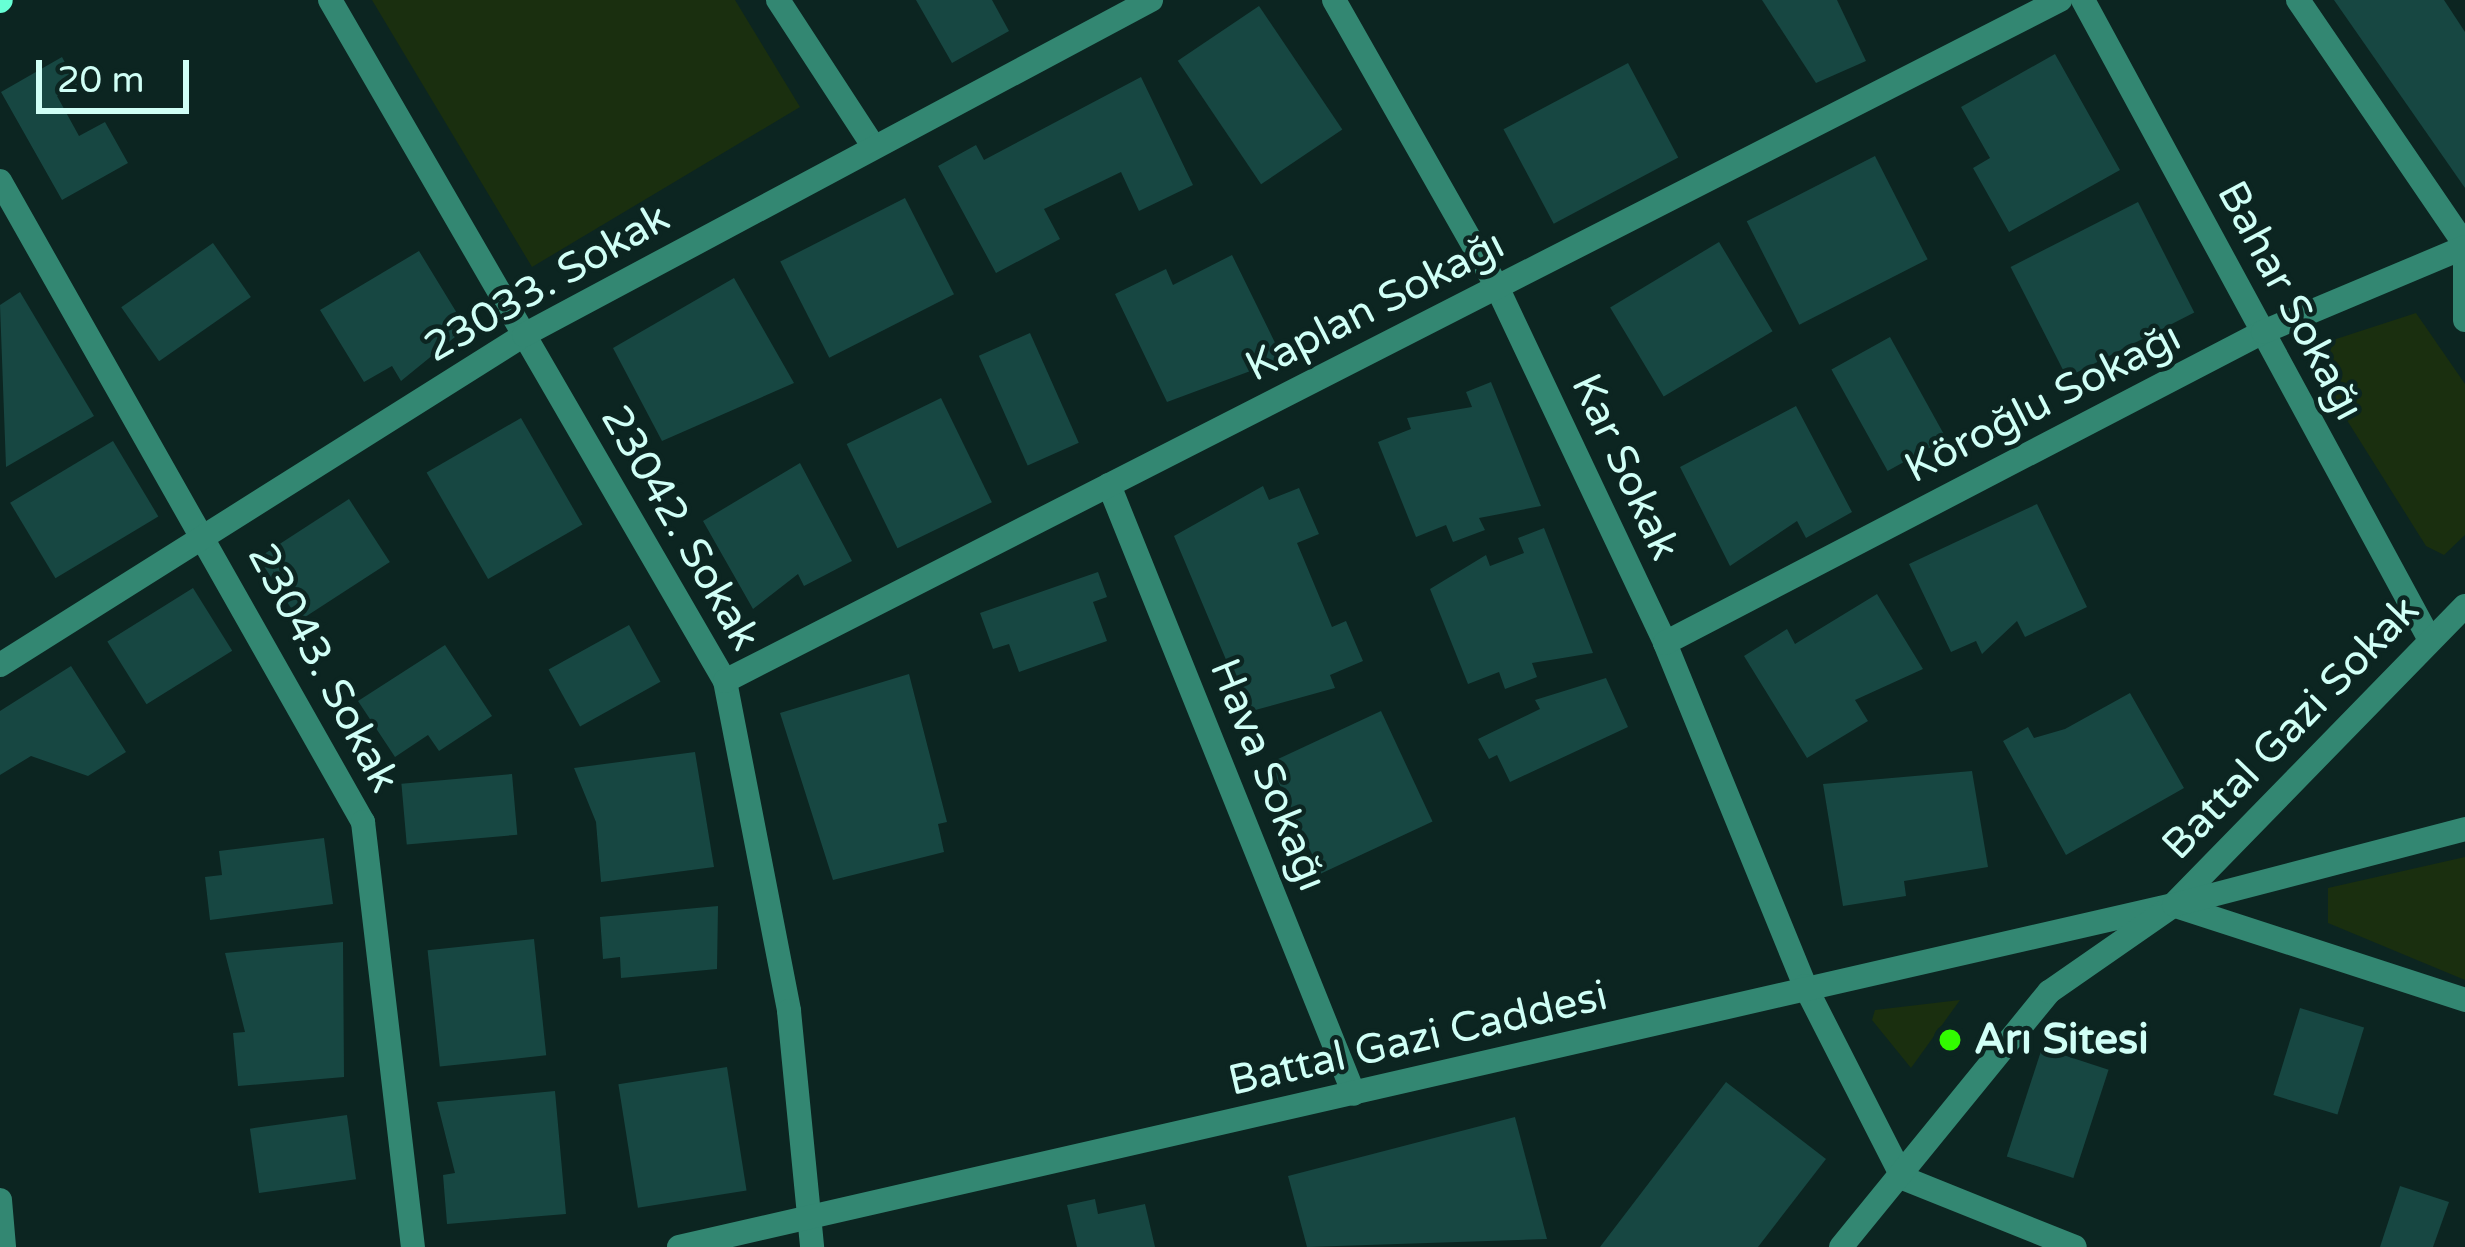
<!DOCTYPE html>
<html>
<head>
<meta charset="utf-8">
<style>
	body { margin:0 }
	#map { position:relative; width:2465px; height:1247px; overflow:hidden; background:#0c2521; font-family:"Varela Round",sans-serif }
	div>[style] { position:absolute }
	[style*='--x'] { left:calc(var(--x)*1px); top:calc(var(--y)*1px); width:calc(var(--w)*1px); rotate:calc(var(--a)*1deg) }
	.green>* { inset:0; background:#1a2f0f }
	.building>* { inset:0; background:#174742; transform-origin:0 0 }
	.street>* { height:24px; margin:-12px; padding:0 12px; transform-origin:12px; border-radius:12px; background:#338772 }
	.secondary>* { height:24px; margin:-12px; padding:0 12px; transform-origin:12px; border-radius:12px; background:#67ffd5 }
	.dots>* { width:33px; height:33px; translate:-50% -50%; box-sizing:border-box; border:6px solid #0c2521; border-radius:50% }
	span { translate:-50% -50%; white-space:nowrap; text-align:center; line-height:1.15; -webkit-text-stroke:9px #0c2521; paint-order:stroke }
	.street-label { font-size:42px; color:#d0fff6 }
	.poi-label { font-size:42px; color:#d0fff6; font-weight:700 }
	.left { translate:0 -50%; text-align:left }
	.scale { position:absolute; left:36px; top:60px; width:153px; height:54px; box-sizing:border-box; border:6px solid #d0fff6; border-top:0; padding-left:15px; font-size:36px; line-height:42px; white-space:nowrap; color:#d0fff6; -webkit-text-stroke:9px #0c2521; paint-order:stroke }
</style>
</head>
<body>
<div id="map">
	<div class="green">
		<i style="clip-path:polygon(372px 0,735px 0,800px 107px,532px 267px)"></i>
		<i style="clip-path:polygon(2416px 313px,2465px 384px,2465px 535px,2444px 555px,2426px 546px,2323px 382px,2333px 340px)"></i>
		<i style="clip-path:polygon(2465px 857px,2465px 980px,2328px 923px,2328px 888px)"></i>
		<i style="clip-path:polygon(1960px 1000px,1911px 1068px,1872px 1020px,1875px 1010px)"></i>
	</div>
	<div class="building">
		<i style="clip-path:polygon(916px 0,992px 0,1009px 31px,952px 63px)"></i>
		<i style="clip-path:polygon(1762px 0,1837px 0,1866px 61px,1816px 83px)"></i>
		<i style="clip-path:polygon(2334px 0,2444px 0,2465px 32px,2465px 188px)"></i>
		<i style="left:1259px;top:6px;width:149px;height:98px;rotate:56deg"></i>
		<i style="clip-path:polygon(2055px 54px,2120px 170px,2009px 232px,1973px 168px,1990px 158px,1961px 107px)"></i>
		<i style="clip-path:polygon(62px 57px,77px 85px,57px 96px,79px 136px,105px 122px,128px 163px,62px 200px,1px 92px)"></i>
		<i style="left:1628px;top:63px;width:107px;height:141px;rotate:62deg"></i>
		<i style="clip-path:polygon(1141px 77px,1193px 185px,1139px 211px,1121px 172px,1044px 209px,1060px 239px,996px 273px,938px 166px,976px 145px,984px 160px)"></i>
		<i style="left:1875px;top:156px;width:116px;height:144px;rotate:63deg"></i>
		<i style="left:905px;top:198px;width:108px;height:140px;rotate:63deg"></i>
		<i style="left:2138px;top:202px;width:124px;height:143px;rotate:63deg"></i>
		<i style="left:1719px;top:242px;width:104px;height:127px;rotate:59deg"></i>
		<i style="left:213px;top:243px;width:66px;height:112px;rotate:55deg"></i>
		<i style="clip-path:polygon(419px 251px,466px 328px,401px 381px,392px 366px,364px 382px,320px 310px)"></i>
		<i style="clip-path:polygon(1232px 255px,1283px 359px,1167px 402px,1115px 294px,1166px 269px,1173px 285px)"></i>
		<i style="clip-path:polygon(734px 278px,794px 383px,662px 441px,613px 348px)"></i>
		<i style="clip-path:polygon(20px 292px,94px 416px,6px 467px,0 305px)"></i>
		<i style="left:1030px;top:333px;width:120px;height:56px;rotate:66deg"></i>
		<i style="left:1890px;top:337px;width:116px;height:67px;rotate:61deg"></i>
		<i style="clip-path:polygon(1491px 382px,1541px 506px,1479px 518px,1485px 530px,1453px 542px,1446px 525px,1416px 537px,1378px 442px,1411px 429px,1407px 418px,1472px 407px,1466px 392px)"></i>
		<i style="left:941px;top:398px;width:116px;height:105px;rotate:64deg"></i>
		<i style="clip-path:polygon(1796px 406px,1852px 512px,1806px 538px,1797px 521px,1730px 566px,1680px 467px)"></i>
		<i style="left:521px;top:418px;width:123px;height:109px;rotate:60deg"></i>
		<i style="left:113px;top:441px;width:88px;height:120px;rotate:59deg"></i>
		<i style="clip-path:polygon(800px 463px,852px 561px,804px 586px,798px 574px,753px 609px,703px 521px)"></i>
		<i style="clip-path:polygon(1263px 486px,1269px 500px,1299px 488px,1319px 534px,1297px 543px,1332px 627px,1346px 621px,1363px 661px,1330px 675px,1335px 688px,1248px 712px,1174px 536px)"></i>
		<i style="left:349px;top:499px;width:75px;height:108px;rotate:57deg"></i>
		<i style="clip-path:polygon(2037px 504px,2087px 607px,2025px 637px,2017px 621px,1982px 654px,1976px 641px,1951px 652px,1909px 564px)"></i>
		<i style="clip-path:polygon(1544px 528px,1593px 653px,1532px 663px,1537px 677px,1505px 689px,1499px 672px,1468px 684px,1430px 589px,1486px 555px,1490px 566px,1524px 553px,1518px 538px)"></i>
		<i style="clip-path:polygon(1098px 572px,1107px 597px,1093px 602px,1107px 641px,1019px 672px,1009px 644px,993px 649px,980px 613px)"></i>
		<i style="left:193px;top:588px;width:74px;height:101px;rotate:58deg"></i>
		<i style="clip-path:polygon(1877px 594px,1923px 669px,1855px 700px,1868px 721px,1807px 758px,1744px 656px,1787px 629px,1795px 644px)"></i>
		<i style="left:629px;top:625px;width:65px;height:92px;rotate:61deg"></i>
		<i style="clip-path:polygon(445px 645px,492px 716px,439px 751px,428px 735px,395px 757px,358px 701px)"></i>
		<i style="clip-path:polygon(71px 666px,126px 752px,88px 776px,31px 756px,0 775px,0 711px)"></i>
		<i style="clip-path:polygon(909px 674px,947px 822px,938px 824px,944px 852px,833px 880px,780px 713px)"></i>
		<i style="clip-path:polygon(1606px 678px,1628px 727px,1510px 782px,1497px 755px,1489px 759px,1478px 739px,1540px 709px,1535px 700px)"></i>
		<i style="clip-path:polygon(2130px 693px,2184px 788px,2066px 855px,2003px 741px,2028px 727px,2034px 738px,2065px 729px)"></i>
		<i style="left:1381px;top:711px;width:122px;height:123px;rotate:65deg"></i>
		<i style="clip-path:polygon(695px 752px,714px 867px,601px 882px,596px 822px,574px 768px)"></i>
		<i style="clip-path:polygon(1972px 771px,1988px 867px,1904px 881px,1906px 896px,1843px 906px,1823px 784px)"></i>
		<i style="left:512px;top:774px;width:61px;height:111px;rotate:85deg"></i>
		<i style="clip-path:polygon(324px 838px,333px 904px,210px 920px,205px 877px,222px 875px,219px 851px)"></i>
		<i style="clip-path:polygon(718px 906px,717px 969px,621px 978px,620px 957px,603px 959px,600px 917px)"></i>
		<i style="left:534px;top:939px;width:117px;height:107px;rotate:84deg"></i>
		<i style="clip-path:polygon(343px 942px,344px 1077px,238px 1086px,233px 1033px,245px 1032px,225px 953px)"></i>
		<i style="left:2300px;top:1008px;width:67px;height:91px;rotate:17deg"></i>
		<i style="left:2042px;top:1048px;width:70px;height:114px;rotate:18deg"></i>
		<i style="left:727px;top:1067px;width:125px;height:110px;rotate:81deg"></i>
		<i style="clip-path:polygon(1726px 1082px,1826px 1159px,1758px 1247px,1600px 1247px)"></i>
		<i style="clip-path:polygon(555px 1091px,566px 1214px,447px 1224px,443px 1175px,455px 1173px,437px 1102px)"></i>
		<i style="left:347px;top:1115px;width:65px;height:98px;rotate:82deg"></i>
		<i style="clip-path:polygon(1515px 1117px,1547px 1239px,1307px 1247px,1288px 1176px)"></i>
		<i style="clip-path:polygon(2400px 1186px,2449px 1202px,2433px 1247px,2380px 1247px)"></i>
		<i style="clip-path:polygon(1095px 1199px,1098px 1214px,1145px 1204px,1155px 1247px,1077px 1247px,1067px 1205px)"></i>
	</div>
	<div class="street">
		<i style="--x:330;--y:0;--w:787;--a:59.89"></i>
		<i style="--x:725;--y:681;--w:336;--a:79"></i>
		<i style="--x:789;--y:1011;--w:237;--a:84.4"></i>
		<i style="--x:778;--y:0;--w:174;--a:56.9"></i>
		<i style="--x:1334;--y:0;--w:330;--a:60.4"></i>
		<i style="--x:1497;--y:287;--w:394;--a:64.7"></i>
		<i style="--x:1665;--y:643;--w:370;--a:67.8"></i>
		<i style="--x:1805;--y:986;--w:216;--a:63"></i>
		<i style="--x:1903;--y:1178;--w:185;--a:21.9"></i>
		<i style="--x:2083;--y:0;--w:726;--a:61.53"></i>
		<i style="--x:2298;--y:0;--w:297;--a:55.7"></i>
		<i style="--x:0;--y:181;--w:737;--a:60.48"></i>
		<i style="--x:363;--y:822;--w:428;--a:83.3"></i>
		<i style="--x:2465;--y:252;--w:68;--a:90"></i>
		<i style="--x:1109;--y:485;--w:656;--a:68.09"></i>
		<i style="--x:1665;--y:643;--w:674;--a:-27.48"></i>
		<i style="--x:2263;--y:332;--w:219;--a:-22.8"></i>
		<i style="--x:0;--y:665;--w:619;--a:-32.2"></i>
		<i style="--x:524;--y:335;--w:711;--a:-28.12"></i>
		<i style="--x:725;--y:681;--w:1499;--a:-27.03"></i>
		<i style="--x:2175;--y:903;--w:415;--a:-45.7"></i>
		<i style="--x:2176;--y:906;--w:304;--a:18"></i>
		<i style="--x:0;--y:1200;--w:47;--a:85.1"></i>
		<i style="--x:679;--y:1247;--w:1534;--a:-12.89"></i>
		<i style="--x:1841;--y:1247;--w:329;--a:-50.8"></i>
		<i style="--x:2049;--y:992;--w:152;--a:-34.8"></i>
		<i style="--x:2174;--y:905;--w:301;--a:-14.6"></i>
	</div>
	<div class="secondary">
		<i style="--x:0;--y:1;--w:1;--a:-45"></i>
	</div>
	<div class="dots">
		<i style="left:1950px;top:1040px;background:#32fb00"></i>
	</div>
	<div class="street-label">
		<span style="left:547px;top:283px;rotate:-30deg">23033. Sokak</span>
		<span style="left:2290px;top:301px;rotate:62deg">Bahar Sokağı</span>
		<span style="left:1375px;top:306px;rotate:-27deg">Kaplan Sokağı</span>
		<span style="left:2043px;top:403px;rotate:-27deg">Köroğlu Sokağı</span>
		<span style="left:1625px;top:467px;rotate:65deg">Kar Sokak</span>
		<span style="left:680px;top:528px;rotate:60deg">23042. Sokak</span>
		<span style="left:323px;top:668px;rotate:62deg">23043. Sokak</span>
		<span style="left:2291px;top:728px;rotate:-46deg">Battal Gazi Sokak</span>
		<span style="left:1268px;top:775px;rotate:68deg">Hava Sokağı</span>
		<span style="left:1418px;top:1039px;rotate:-13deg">Battal Gazi Caddesi</span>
	</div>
	<div class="poi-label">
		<span class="left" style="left:1974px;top:1040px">Arı Sitesi</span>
	</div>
	<div class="scale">20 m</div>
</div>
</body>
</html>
